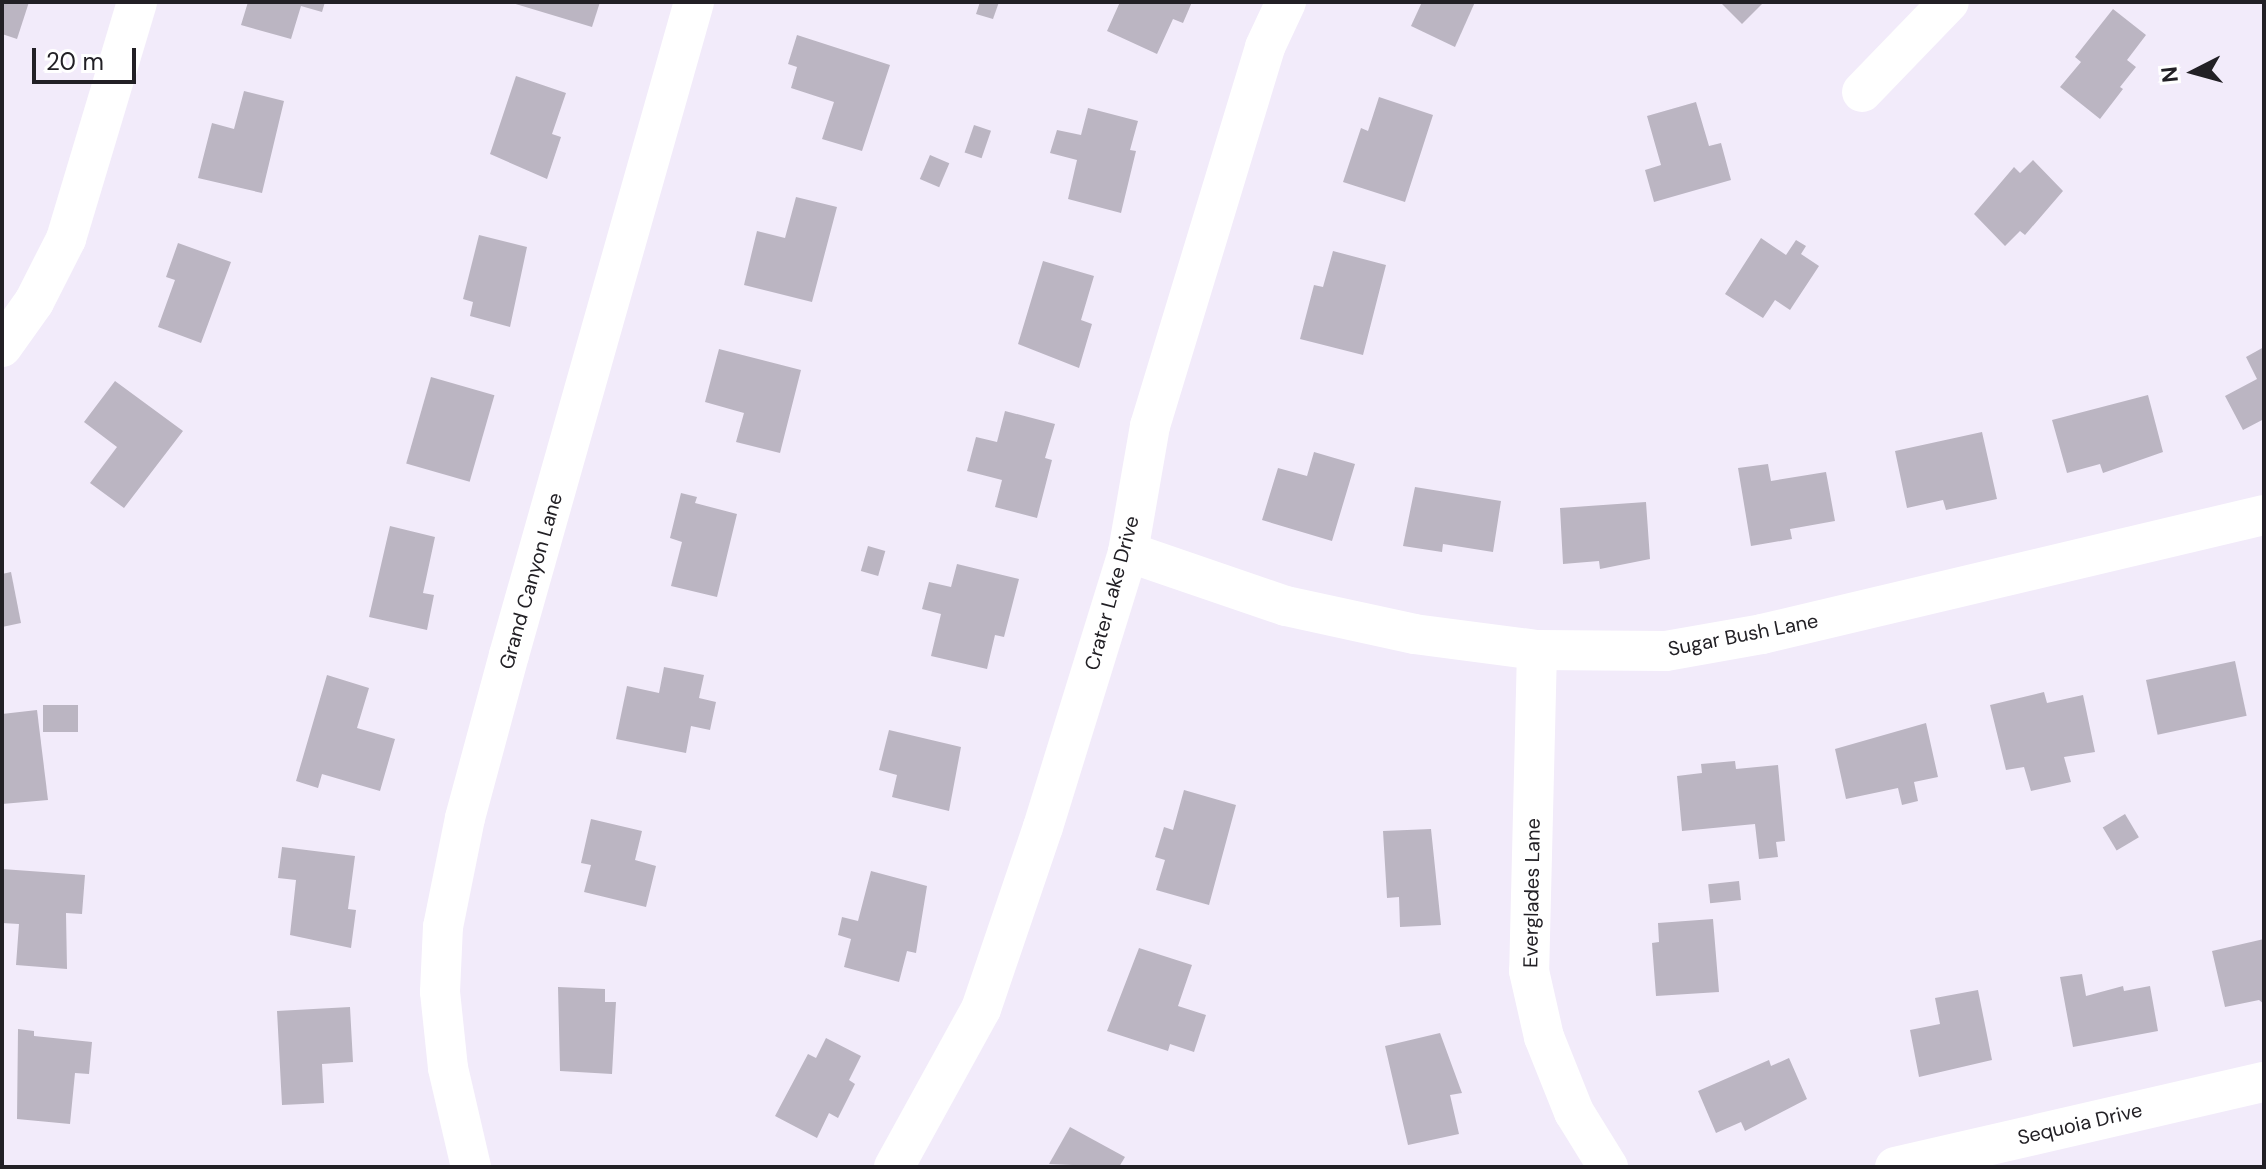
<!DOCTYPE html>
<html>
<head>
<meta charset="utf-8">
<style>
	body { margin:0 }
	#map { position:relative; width:2266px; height:1169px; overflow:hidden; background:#f2ebfa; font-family:"DM Sans",sans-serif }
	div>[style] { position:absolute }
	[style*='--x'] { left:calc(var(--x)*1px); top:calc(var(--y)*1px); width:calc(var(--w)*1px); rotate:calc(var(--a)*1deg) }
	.building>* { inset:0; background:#bbb5c2; transform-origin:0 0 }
	.street>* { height:40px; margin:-20px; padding:0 20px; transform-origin:20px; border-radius:20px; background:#fff }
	span { translate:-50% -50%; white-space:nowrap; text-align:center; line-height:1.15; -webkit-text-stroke:7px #fff; paint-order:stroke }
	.street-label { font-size:20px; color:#222025 }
	.frame { position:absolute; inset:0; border:4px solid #222025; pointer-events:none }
	.north { position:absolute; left:2154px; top:32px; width:80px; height:80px; -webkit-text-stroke:6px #fff; paint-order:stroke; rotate:264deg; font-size:22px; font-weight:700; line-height:32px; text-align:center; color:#222025 }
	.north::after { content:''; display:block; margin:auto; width:28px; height:36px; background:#222025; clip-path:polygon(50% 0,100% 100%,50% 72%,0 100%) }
	.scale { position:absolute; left:32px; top:48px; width:104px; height:36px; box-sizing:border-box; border:4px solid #222025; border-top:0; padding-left:10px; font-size:24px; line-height:28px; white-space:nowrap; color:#222025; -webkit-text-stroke:6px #fff; paint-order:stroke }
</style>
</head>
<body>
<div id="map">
	<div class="building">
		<i style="clip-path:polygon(2px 2px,29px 2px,17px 39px,2px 34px)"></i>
		<i style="clip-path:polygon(248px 2px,325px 2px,322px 12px,301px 6px,291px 39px,241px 25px)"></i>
		<i style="clip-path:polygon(509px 2px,600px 2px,592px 27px)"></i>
		<i style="clip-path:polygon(980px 2px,999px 2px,993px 19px,976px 14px)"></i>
		<i style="clip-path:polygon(1120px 2px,1192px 2px,1183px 23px,1173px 19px,1157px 54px,1107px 31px)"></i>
		<i style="clip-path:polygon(1422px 2px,1475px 2px,1455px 47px,1411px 26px)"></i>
		<i style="clip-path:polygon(1720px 2px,1764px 2px,1742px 24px)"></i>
		<i style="clip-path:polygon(2113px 9px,2146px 35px,2127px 60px,2136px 67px,2120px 87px,2123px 89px,2100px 119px,2060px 87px,2081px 62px,2075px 57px)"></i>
		<i style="clip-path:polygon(797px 35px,890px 65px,862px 151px,822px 139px,834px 102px,791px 88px,797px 67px,788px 64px)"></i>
		<i style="clip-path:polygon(516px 76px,566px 93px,552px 134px,561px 137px,547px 179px,490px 154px)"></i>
		<i style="clip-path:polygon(244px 91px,284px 101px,262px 193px,198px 178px,212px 123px,234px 129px)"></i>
		<i style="clip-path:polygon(1379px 97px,1433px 115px,1405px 202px,1343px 182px,1361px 128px,1368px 131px)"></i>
		<i style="clip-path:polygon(1696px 102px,1709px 146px,1721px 143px,1731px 180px,1654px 202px,1645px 170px,1661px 165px,1647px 116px)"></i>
		<i style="clip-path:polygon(1088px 108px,1138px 121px,1130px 150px,1136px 151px,1121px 213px,1068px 199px,1077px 160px,1050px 153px,1057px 130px,1081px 135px)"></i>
		<i style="left:974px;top:125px;width:18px;height:29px;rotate:19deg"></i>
		<i style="left:930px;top:155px;width:21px;height:26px;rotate:23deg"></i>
		<i style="clip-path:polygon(2033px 160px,2063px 191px,2025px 235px,2020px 231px,2005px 246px,1974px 214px,2014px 167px,2020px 173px)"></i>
		<i style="clip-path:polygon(796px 197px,837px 207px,812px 302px,744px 285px,757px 231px,785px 238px)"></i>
		<i style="clip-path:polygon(479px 235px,527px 247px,510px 327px,470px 316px,473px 302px,463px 299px)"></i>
		<i style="clip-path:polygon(1761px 238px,1786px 255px,1796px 240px,1806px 246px,1801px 254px,1819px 266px,1790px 310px,1775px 300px,1763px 318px,1725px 294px)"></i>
		<i style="clip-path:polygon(178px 243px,231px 262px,201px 343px,158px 327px,175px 280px,166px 277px)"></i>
		<i style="clip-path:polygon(1333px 251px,1386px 265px,1363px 355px,1300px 339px,1314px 285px,1323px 287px)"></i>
		<i style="clip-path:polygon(1043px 261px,1094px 276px,1081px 320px,1092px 324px,1079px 368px,1018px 344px)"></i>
		<i style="clip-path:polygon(2264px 347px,2264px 419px,2243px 430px,2225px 396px,2257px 379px,2246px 357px)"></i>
		<i style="clip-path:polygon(719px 349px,801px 370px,780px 453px,736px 442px,744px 413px,705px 402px)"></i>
		<i style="left:431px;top:377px;width:66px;height:90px;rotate:16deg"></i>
		<i style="clip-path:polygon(115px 381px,183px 431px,124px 508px,90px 483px,117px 447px,84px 422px)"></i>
		<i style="clip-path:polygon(2148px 395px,2163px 452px,2103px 473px,2100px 464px,2067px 473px,2052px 420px)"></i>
		<i style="clip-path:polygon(1005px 411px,1055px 424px,1045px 458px,1052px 460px,1037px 518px,995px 507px,1002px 480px,967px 471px,976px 437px,997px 442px)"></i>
		<i style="clip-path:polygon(1982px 432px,1997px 499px,1946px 510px,1943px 500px,1907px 508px,1895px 451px)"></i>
		<i style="clip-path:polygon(1314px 452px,1355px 464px,1332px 541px,1262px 520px,1278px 468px,1307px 476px)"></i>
		<i style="clip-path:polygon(1768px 464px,1771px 481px,1826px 472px,1835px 521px,1790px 529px,1792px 539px,1751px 546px,1738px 468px)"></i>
		<i style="clip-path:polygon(1415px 487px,1501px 501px,1493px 552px,1443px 544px,1442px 552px,1403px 546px)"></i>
		<i style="clip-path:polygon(681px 493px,697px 497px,695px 503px,737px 514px,717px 597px,671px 586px,682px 542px,670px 538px)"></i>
		<i style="clip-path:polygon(1646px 502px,1650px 559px,1600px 569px,1599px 561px,1563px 564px,1560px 508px)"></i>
		<i style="clip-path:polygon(390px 526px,435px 537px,423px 593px,434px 595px,427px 630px,369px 617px)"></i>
		<i style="left:868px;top:546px;width:18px;height:26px;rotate:16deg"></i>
		<i style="clip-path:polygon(957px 564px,1019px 579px,1004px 637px,995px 635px,987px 669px,931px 656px,941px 614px,922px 609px,929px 582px,951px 587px)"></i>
		<i style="clip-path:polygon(11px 572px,21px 623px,2px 627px,2px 574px)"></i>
		<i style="left:2235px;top:661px;width:56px;height:91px;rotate:78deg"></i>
		<i style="clip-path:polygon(664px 667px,704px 675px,699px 698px,716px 702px,710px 730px,691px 726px,686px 753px,616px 739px,627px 686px,659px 693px)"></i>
		<i style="clip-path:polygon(327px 675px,369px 688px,357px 728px,395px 739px,380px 791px,322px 774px,318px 788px,296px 781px)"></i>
		<i style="clip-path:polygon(2044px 692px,2047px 703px,2083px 695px,2095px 752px,2064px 757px,2071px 782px,2031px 791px,2024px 767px,2006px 770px,1990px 705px)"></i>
		<i style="left:78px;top:705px;width:27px;height:35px;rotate:90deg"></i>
		<i style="clip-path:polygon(37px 710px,48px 800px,2px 804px,2px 714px)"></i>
		<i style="clip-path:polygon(1926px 723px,1938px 777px,1914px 782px,1918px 801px,1902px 805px,1898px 788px,1846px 799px,1835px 749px)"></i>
		<i style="clip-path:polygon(889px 730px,961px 747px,949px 811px,892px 797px,897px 775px,879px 770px)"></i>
		<i style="clip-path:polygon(1735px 761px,1736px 769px,1778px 765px,1785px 841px,1776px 842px,1778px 857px,1759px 859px,1755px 824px,1682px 831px,1677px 776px,1702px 773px,1701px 764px)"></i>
		<i style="clip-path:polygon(1184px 790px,1236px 805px,1209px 905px,1156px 890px,1165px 860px,1155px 857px,1164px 827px,1173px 830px)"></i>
		<i style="left:2125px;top:814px;width:27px;height:26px;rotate:59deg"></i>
		<i style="clip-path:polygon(591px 819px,642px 831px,635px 860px,656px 866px,646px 907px,584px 892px,591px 865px,581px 863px)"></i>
		<i style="clip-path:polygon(1431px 829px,1441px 925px,1400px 927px,1399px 897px,1387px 898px,1383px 831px)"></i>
		<i style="clip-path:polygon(282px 847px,355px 856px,348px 909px,356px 910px,351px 948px,290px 935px,296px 880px,278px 878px)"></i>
		<i style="clip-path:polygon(2px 869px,85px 875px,82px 914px,66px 913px,67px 969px,16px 965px,19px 924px,2px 923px)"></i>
		<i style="clip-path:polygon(871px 871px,927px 886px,916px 953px,907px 951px,899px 982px,844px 967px,851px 939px,838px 935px,842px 917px,858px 921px)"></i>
		<i style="left:1739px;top:881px;width:19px;height:31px;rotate:84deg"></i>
		<i style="clip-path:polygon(1713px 919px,1719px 992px,1656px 996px,1652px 943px,1659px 942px,1658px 923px)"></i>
		<i style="clip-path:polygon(2264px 939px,2264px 1004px,2259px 1000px,2225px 1007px,2212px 951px)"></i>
		<i style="clip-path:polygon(1139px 948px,1192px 965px,1178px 1006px,1206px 1015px,1194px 1052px,1170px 1044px,1168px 1051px,1107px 1031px)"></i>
		<i style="clip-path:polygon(2082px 974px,2086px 996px,2123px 986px,2124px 991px,2150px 986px,2158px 1031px,2073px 1047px,2060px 977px)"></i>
		<i style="clip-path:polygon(558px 987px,605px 989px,605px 1002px,616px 1002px,612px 1074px,560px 1071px)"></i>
		<i style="clip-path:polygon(1978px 990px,1992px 1060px,1919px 1077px,1910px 1030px,1940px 1024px,1935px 998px)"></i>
		<i style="clip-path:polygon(350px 1007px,353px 1062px,322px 1064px,324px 1103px,282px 1105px,277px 1011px)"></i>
		<i style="clip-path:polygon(18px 1029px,34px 1031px,34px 1036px,92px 1042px,89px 1074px,75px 1073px,70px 1124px,17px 1119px)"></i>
		<i style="clip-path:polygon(1440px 1033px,1462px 1093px,1450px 1095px,1459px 1134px,1408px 1145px,1385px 1046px)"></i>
		<i style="clip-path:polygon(826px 1038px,861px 1056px,849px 1080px,855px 1084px,838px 1118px,829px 1113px,817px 1138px,775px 1116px,808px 1054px,816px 1058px)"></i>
		<i style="clip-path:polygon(1789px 1058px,1807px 1099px,1745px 1131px,1741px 1122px,1716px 1133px,1698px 1091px,1769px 1060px,1771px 1066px)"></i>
		<i style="clip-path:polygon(1070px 1127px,1125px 1157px,1119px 1167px,1049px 1164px)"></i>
	</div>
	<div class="street">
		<i style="--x:1862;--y:92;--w:125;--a:-46"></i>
		<i style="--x:2;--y:347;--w:55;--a:-54.6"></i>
		<i style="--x:34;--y:302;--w:71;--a:-63.1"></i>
		<i style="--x:66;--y:239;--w:247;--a:-73.3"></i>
		<i style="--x:1128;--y:552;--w:167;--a:18.9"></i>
		<i style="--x:1286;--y:606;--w:131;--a:12.3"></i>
		<i style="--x:1414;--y:634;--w:124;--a:7.4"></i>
		<i style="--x:1537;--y:650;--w:129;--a:0.4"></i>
		<i style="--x:1666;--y:651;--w:97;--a:-10"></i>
		<i style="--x:1762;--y:634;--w:516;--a:-13.34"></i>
		<i style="--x:1537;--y:650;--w:321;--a:91.4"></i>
		<i style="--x:1529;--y:971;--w:68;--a:77.2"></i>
		<i style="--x:1544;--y:1037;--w:81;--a:68.2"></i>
		<i style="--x:1574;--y:1112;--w:65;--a:58.3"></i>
		<i style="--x:471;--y:1167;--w:102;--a:-103.1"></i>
		<i style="--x:448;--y:1068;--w:76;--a:-96"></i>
		<i style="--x:440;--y:992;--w:65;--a:-87.4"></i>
		<i style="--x:443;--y:927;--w:111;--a:-78.6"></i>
		<i style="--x:465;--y:818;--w:169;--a:-74.9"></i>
		<i style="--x:509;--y:655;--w:679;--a:-74.18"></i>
		<i style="--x:894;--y:1167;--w:180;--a:-61.2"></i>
		<i style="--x:981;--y:1009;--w:192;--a:-71.2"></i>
		<i style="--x:1043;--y:827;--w:288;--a:-72.8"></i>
		<i style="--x:1128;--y:552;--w:128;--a:-80.1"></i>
		<i style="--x:1150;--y:426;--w:396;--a:-73.1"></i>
		<i style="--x:1265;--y:47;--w:50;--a:-65"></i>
		<i style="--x:1895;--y:1167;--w:379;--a:-13"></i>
	</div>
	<div class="street-label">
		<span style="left:531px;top:581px;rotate:-74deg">Grand Canyon Lane</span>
		<span style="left:1112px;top:593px;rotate:-75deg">Crater Lake Drive</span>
		<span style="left:1743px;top:635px;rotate:-11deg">Sugar Bush Lane</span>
		<span style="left:1532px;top:893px;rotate:-89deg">Everglades Lane</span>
		<span style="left:2080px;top:1124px;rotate:-13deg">Sequoia Drive</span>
	</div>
	<div class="frame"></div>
	<div class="north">N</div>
	<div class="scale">20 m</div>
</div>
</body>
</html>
